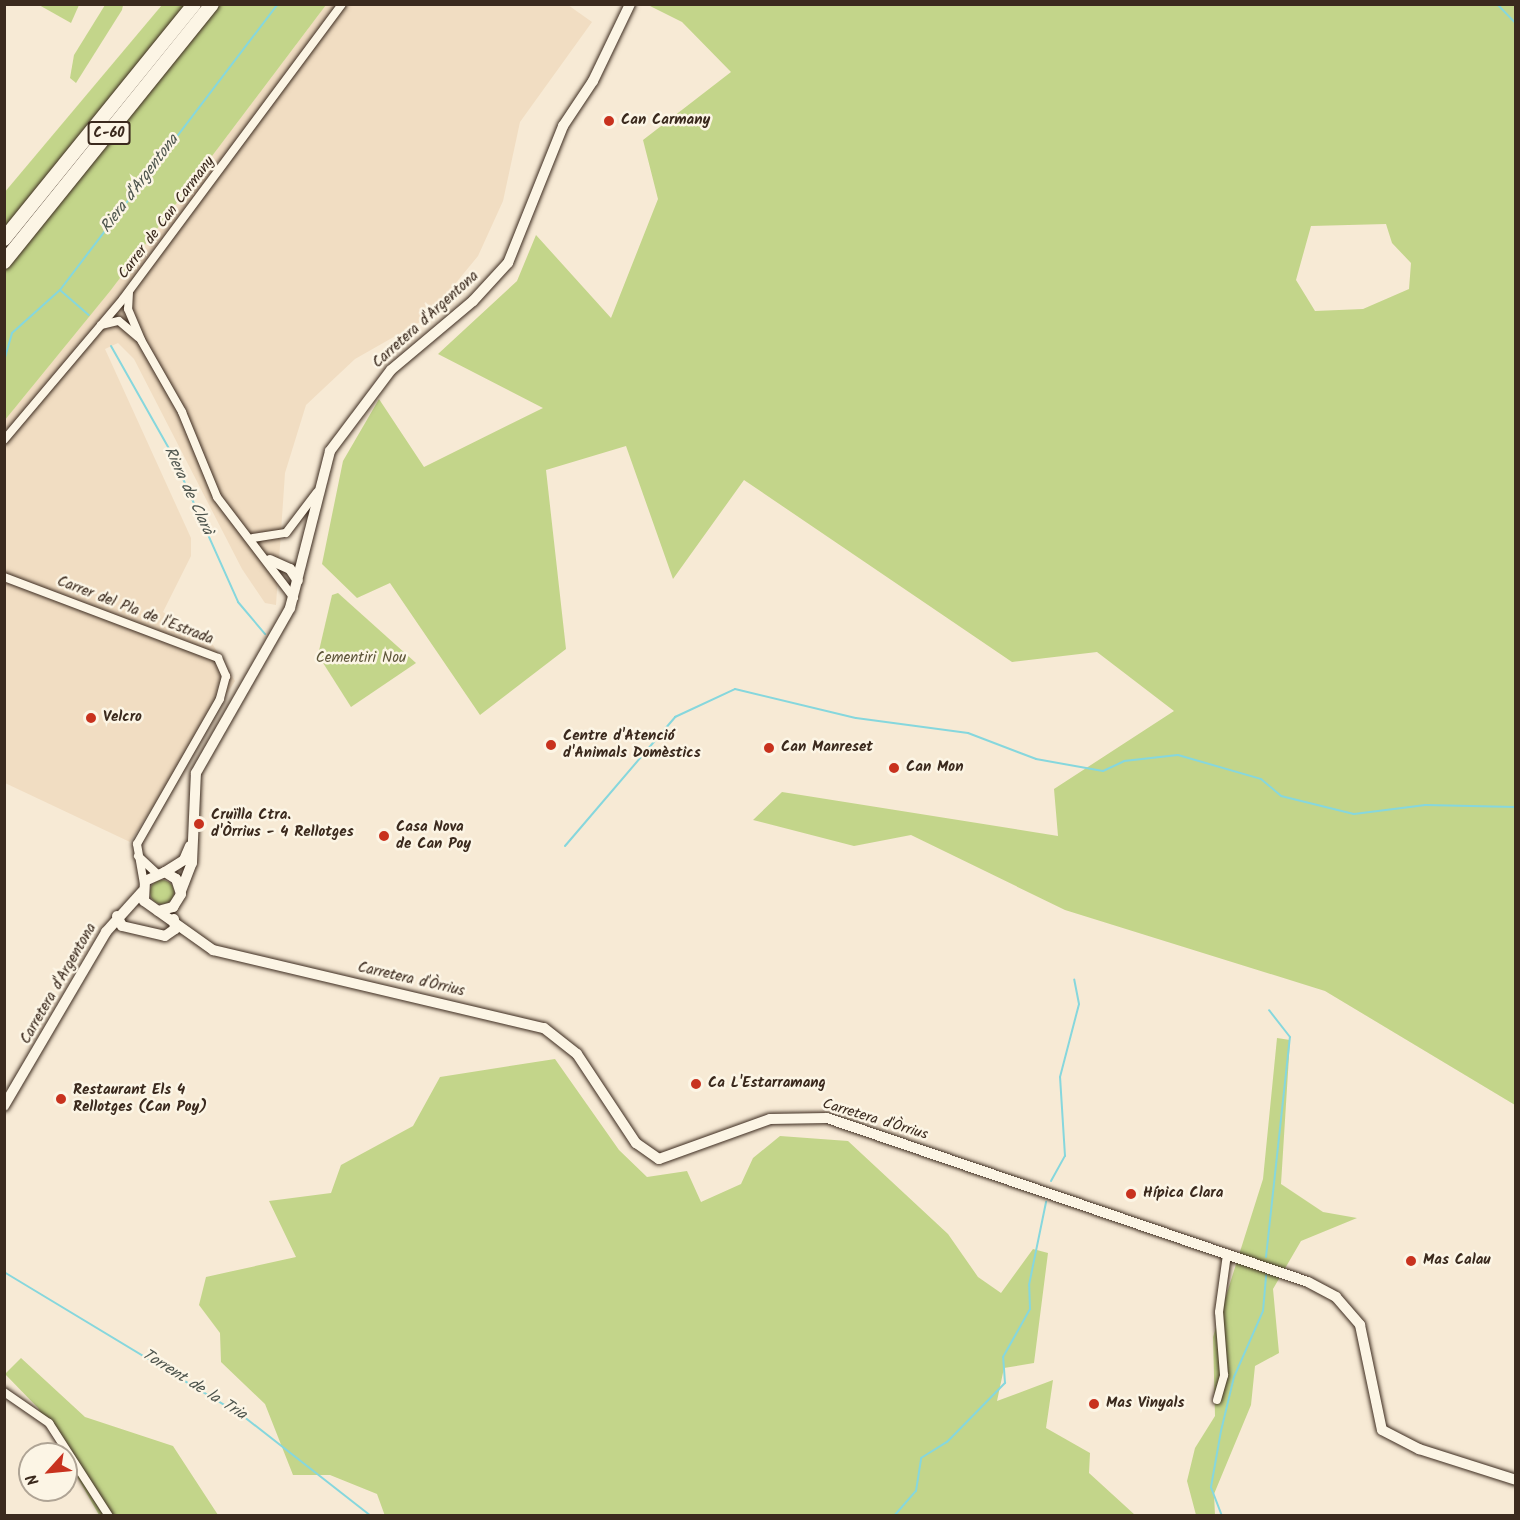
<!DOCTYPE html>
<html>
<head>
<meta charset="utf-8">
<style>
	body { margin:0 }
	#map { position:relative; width:1520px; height:1520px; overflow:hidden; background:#f7ead5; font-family:Kalam,sans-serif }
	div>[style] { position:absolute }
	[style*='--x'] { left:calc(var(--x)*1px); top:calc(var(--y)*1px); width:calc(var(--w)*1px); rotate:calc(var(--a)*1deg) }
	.built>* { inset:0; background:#f1ddc2 }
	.green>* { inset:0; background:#c3d58a }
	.round { border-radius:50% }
	.stream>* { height:2px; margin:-1px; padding:0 1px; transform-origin:1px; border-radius:1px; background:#86d7dd }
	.roads { filter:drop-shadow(0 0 2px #3b2a1e) drop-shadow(0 0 2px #3b2a1e) }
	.street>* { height:8px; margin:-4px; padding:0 4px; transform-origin:4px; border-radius:4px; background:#fcf5e5 }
	.secondary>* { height:10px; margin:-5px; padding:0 5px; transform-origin:5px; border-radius:5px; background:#fcf5e5 }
	.highway>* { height:14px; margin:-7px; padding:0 7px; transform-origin:7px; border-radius:7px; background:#fcf5e5 }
	.dots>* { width:16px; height:16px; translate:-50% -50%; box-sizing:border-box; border:3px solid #fcf5e5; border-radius:50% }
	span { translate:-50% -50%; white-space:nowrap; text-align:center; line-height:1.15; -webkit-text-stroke:5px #fcf5e5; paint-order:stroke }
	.shield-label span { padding:2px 4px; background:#fcf5e5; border:2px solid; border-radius:4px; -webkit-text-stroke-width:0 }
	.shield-label { font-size:14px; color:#3b2a1e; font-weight:700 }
	.poi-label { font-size:15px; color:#3b2a1e; font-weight:700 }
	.left { translate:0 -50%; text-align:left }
	.street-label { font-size:15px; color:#3b2a1e }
	.park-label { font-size:15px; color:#5d5539 }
	.water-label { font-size:16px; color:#4e554e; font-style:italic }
	.frame { position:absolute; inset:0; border:6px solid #3b2a1e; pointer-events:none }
	.north { position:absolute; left:18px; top:1442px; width:60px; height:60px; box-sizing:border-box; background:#fcf5e5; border:2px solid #afa495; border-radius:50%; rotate:243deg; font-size:16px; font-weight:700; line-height:24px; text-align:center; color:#3b2a1e }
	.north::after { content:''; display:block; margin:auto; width:21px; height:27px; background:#c8321e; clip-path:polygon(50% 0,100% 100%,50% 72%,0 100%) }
</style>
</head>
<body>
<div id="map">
	<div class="built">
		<i style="clip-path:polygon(326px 5px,568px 5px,592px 22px,520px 122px,503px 201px,478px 256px,427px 318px,355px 359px,306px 405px,285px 473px,276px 605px,265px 603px,242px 569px,134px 359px,118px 343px,105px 349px,191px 538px,191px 556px,163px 612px,213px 645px,235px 681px,130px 842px,5px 783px,5px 420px,111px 290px)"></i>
	</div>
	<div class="green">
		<i style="clip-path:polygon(39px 5px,79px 5px,71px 23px)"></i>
		<i style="clip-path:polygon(105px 5px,123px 5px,122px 10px,76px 83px,70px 78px,74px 55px)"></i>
		<i style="clip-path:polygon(162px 5px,326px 5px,111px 290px,5px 420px,4px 193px)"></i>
		<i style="clip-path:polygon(evenodd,648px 5px,1515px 5px,1515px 1105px,1325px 991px,1065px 910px,911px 835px,854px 846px,753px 820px,782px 792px,1058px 836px,1054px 789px,1174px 711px,1097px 652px,1012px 662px,744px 480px,673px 579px,626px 446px,546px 470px,566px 649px,480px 715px,390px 583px,357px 598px,322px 564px,343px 461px,379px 399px,424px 467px,543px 408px,438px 354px,517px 281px,536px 235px,611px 318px,658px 199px,643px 140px,731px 72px,682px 22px,648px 5px,1386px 224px,1392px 243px,1411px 263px,1409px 289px,1363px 309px,1315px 311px,1296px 280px,1311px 226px,1386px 224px)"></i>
		<i style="clip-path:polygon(338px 593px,416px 663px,351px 707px,318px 655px,332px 595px)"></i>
		<i class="round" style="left:150px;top:880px;width:24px;height:24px"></i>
		<i style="clip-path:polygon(1277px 1038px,1290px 1040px,1281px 1184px,1323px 1212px,1357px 1218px,1301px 1241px,1273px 1289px,1279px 1353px,1255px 1366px,1251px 1405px,1214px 1494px,1215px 1515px,1196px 1515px,1187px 1481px,1195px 1448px,1215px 1416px,1213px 1337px,1263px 1179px)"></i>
		<i style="clip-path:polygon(555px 1059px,619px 1150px,647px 1177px,687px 1171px,701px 1202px,741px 1184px,753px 1158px,780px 1136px,848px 1141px,948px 1234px,978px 1277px,1001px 1293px,1033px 1249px,1048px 1253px,1034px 1363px,1004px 1368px,997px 1401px,1053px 1380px,1046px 1428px,1090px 1453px,1089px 1473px,1135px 1515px,385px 1516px,377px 1494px,330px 1475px,293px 1475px,265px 1404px,221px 1362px,220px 1333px,199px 1305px,206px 1277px,296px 1257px,269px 1201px,331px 1193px,341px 1165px,413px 1126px,440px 1077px)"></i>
		<i style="clip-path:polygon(21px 1358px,85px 1417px,173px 1446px,218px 1515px,99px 1515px,38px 1408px,5px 1374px)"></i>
	</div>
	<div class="stream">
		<i style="--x:1497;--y:4;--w:28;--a:46"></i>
		<i style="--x:60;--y:290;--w:38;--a:41"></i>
		<i style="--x:111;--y:346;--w:122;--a:60.5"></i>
		<i style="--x:171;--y:452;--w:164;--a:65.9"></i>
		<i style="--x:238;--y:602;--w:42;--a:49.8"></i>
		<i style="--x:4;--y:361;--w:29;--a:-74"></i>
		<i style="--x:12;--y:333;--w:64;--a:-41.9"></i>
		<i style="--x:60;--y:290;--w:360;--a:-52.7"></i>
		<i style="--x:565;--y:846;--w:170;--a:-49.5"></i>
		<i style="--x:675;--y:717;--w:66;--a:-25"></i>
		<i style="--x:735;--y:689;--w:124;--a:13.5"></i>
		<i style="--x:856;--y:718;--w:113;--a:7.6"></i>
		<i style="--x:968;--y:733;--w:73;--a:20.9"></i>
		<i style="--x:1036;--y:759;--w:68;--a:10.2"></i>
		<i style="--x:1103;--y:771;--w:23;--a:-25"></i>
		<i style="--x:1124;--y:761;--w:54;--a:-6.3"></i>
		<i style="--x:1178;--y:755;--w:86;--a:16.1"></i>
		<i style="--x:1261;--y:779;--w:26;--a:40"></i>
		<i style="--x:1281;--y:796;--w:75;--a:13.9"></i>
		<i style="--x:1354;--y:814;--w:72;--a:-7.2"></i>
		<i style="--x:1425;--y:805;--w:91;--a:1.3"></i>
		<i style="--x:1051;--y:1181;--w:29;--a:-61"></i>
		<i style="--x:1065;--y:1156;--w:79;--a:-93.6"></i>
		<i style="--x:1060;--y:1077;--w:75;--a:-75.4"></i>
		<i style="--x:1079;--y:1004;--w:25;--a:-101"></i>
		<i style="--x:1266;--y:1257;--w:221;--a:-83.8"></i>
		<i style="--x:1290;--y:1037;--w:34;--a:-128"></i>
		<i style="--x:4;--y:1272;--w:279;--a:31.1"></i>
		<i style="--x:243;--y:1416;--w:162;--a:38"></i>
		<i style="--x:894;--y:1516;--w:33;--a:-49"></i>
		<i style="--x:916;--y:1491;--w:33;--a:-81"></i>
		<i style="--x:921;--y:1458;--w:31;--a:-32"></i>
		<i style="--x:947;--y:1442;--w:83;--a:-45.5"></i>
		<i style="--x:1005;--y:1383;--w:26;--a:-94"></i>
		<i style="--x:1003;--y:1357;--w:55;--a:-60.6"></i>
		<i style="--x:1030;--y:1309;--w:24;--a:-92"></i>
		<i style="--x:1029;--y:1285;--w:85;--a:-78.4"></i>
		<i style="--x:1222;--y:1516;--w:31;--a:-111"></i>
		<i style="--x:1211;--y:1487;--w:57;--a:-79.9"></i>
		<i style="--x:1221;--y:1431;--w:56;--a:-76.5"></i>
		<i style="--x:1234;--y:1377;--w:72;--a:-66.3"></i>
		<i style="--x:1263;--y:1311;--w:36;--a:-85"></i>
	</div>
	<div class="roads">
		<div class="street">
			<i style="--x:129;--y:292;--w:17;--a:93"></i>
			<i style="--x:128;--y:309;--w:34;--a:67"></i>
			<i style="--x:141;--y:340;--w:83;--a:60.3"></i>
			<i style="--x:182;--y:412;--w:92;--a:67.6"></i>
			<i style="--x:217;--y:497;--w:127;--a:52.7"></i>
			<i style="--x:101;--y:325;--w:18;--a:-13"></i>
			<i style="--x:119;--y:321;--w:25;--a:40"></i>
			<i style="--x:4;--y:440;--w:185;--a:-49.8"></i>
			<i style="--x:123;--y:299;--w:367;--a:-53.4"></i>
			<i style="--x:253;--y:538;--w:33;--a:-9"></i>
			<i style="--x:286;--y:533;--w:51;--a:-52.9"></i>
			<i style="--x:4;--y:577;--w:229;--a:20.7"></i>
			<i style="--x:218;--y:658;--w:20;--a:66"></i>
			<i style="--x:226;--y:676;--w:24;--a:105"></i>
			<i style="--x:220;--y:699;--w:167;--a:119.8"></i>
			<i style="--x:137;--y:844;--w:41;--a:80.1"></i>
			<i style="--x:138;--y:856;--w:25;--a:43"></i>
			<i style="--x:4;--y:1392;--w:55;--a:34.6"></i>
			<i style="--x:49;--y:1423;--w:111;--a:57.2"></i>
			<i style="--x:1217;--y:1400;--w:26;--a:-74"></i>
			<i style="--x:1224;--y:1375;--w:63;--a:-94.5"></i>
			<i style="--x:1219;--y:1312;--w:59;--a:-82.1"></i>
		</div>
		<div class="secondary">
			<i style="--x:270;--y:560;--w:22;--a:24"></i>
			<i style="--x:290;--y:569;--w:14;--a:56"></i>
			<i style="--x:165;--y:872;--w:22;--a:-32"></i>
			<i style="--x:184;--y:860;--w:15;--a:-67"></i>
			<i style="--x:181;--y:891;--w:30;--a:-69"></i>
			<i style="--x:192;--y:863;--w:90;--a:-87.5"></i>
			<i style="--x:196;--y:773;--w:190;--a:-60.3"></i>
			<i style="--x:290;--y:608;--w:162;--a:-75.7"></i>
			<i style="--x:330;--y:451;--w:101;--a:-53"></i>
			<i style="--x:391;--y:370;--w:107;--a:-40.1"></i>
			<i style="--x:473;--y:301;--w:52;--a:-47.4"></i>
			<i style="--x:508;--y:263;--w:148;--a:-68.1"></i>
			<i style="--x:563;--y:126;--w:54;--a:-56.3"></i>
			<i style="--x:593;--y:81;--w:85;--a:-64.3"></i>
			<i style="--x:158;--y:911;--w:16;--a:-15"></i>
			<i style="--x:173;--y:907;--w:15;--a:-58"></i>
			<i style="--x:181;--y:894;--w:16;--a:-108"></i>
			<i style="--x:176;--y:879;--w:13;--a:-148"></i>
			<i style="--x:165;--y:872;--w:22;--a:156"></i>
			<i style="--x:145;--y:881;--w:20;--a:93"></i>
			<i style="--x:144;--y:901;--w:85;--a:35.4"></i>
			<i style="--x:213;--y:950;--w:340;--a:13.3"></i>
			<i style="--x:544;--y:1028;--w:42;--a:38.2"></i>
			<i style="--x:577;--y:1054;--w:107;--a:56.5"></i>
			<i style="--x:636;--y:1143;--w:28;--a:35"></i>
			<i style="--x:659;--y:1159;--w:118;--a:-19.8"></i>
			<i style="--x:770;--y:1119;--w:57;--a:-1"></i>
			<i style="--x:827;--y:1118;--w:508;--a:18.83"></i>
			<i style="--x:1308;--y:1282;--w:32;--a:28"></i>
			<i style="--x:1336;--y:1297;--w:37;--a:49"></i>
			<i style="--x:1360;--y:1325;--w:107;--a:78.2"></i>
			<i style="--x:1382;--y:1430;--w:42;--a:27.2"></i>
			<i style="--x:1419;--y:1449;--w:102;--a:17.7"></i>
			<i style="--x:117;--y:916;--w:11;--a:63"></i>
			<i style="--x:122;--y:926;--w:44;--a:13.1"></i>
			<i style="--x:165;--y:936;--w:12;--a:-35"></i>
			<i style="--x:175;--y:929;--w:10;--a:-96"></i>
			<i style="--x:4;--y:1106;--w:202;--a:-59.6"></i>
			<i style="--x:106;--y:932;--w:54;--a:-48"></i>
		</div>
		<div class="highway">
			<i style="--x:4;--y:239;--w:302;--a:-51"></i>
			<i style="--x:4;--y:262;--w:331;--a:-51.1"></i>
		</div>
	</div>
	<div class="dots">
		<i style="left:609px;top:121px;background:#c8321e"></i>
		<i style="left:91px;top:718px;background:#c8321e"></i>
		<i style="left:551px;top:745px;background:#c8321e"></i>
		<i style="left:769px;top:748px;background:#c8321e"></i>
		<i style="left:894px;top:768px;background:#c8321e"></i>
		<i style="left:199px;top:824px;background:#c8321e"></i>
		<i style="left:384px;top:836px;background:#c8321e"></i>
		<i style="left:696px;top:1084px;background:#c8321e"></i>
		<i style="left:61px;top:1099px;background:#c8321e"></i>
		<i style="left:1131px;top:1194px;background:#c8321e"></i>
		<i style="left:1411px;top:1261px;background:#c8321e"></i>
		<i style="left:1094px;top:1404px;background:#c8321e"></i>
	</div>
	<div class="shield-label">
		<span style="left:109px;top:133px">C-60</span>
	</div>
	<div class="poi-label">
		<span class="left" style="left:621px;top:121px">Can Carmany</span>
		<span class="left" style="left:103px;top:718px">Velcro</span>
		<span class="left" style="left:563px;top:745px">Centre d'Atenció<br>d'Animals Domèstics</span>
		<span class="left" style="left:781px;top:748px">Can Manreset</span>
		<span class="left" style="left:906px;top:768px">Can Mon</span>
		<span class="left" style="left:211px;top:824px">Cruïlla Ctra.<br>d'Òrrius - 4 Rellotges</span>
		<span class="left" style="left:396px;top:836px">Casa Nova<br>de Can Poy</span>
		<span class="left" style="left:708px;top:1084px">Ca L'Estarramang</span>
		<span class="left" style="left:73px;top:1099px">Restaurant Els 4<br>Rellotges (Can Poy)</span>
		<span class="left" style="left:1143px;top:1194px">Hípica Clara</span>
		<span class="left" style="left:1423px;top:1261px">Mas Calau</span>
		<span class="left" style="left:1106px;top:1404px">Mas Vinyals</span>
	</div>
	<div class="street-label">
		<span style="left:167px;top:218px;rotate:-53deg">Carrer de Can Carmany</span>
		<span style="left:426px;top:320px;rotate:-42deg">Carretera d'Argentona</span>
		<span style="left:135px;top:611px;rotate:21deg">Carrer del Pla de l'Estrada</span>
		<span style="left:411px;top:980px;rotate:13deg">Carretera d'Òrrius</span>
		<span style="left:59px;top:984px;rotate:-60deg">Carretera d'Argentona</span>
		<span style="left:875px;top:1120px;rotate:17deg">Carretera d'Òrrius</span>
	</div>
	<div class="park-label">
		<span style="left:361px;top:659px">Cementiri Nou</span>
	</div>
	<div class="water-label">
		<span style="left:140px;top:184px;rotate:-53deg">Riera d'Argentona</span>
		<span style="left:188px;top:491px;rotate:65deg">Riera de Clarà</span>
		<span style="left:194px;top:1385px;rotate:32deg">Torrent de la Tria</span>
	</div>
	<div class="frame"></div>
	<div class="north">N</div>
</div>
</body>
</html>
